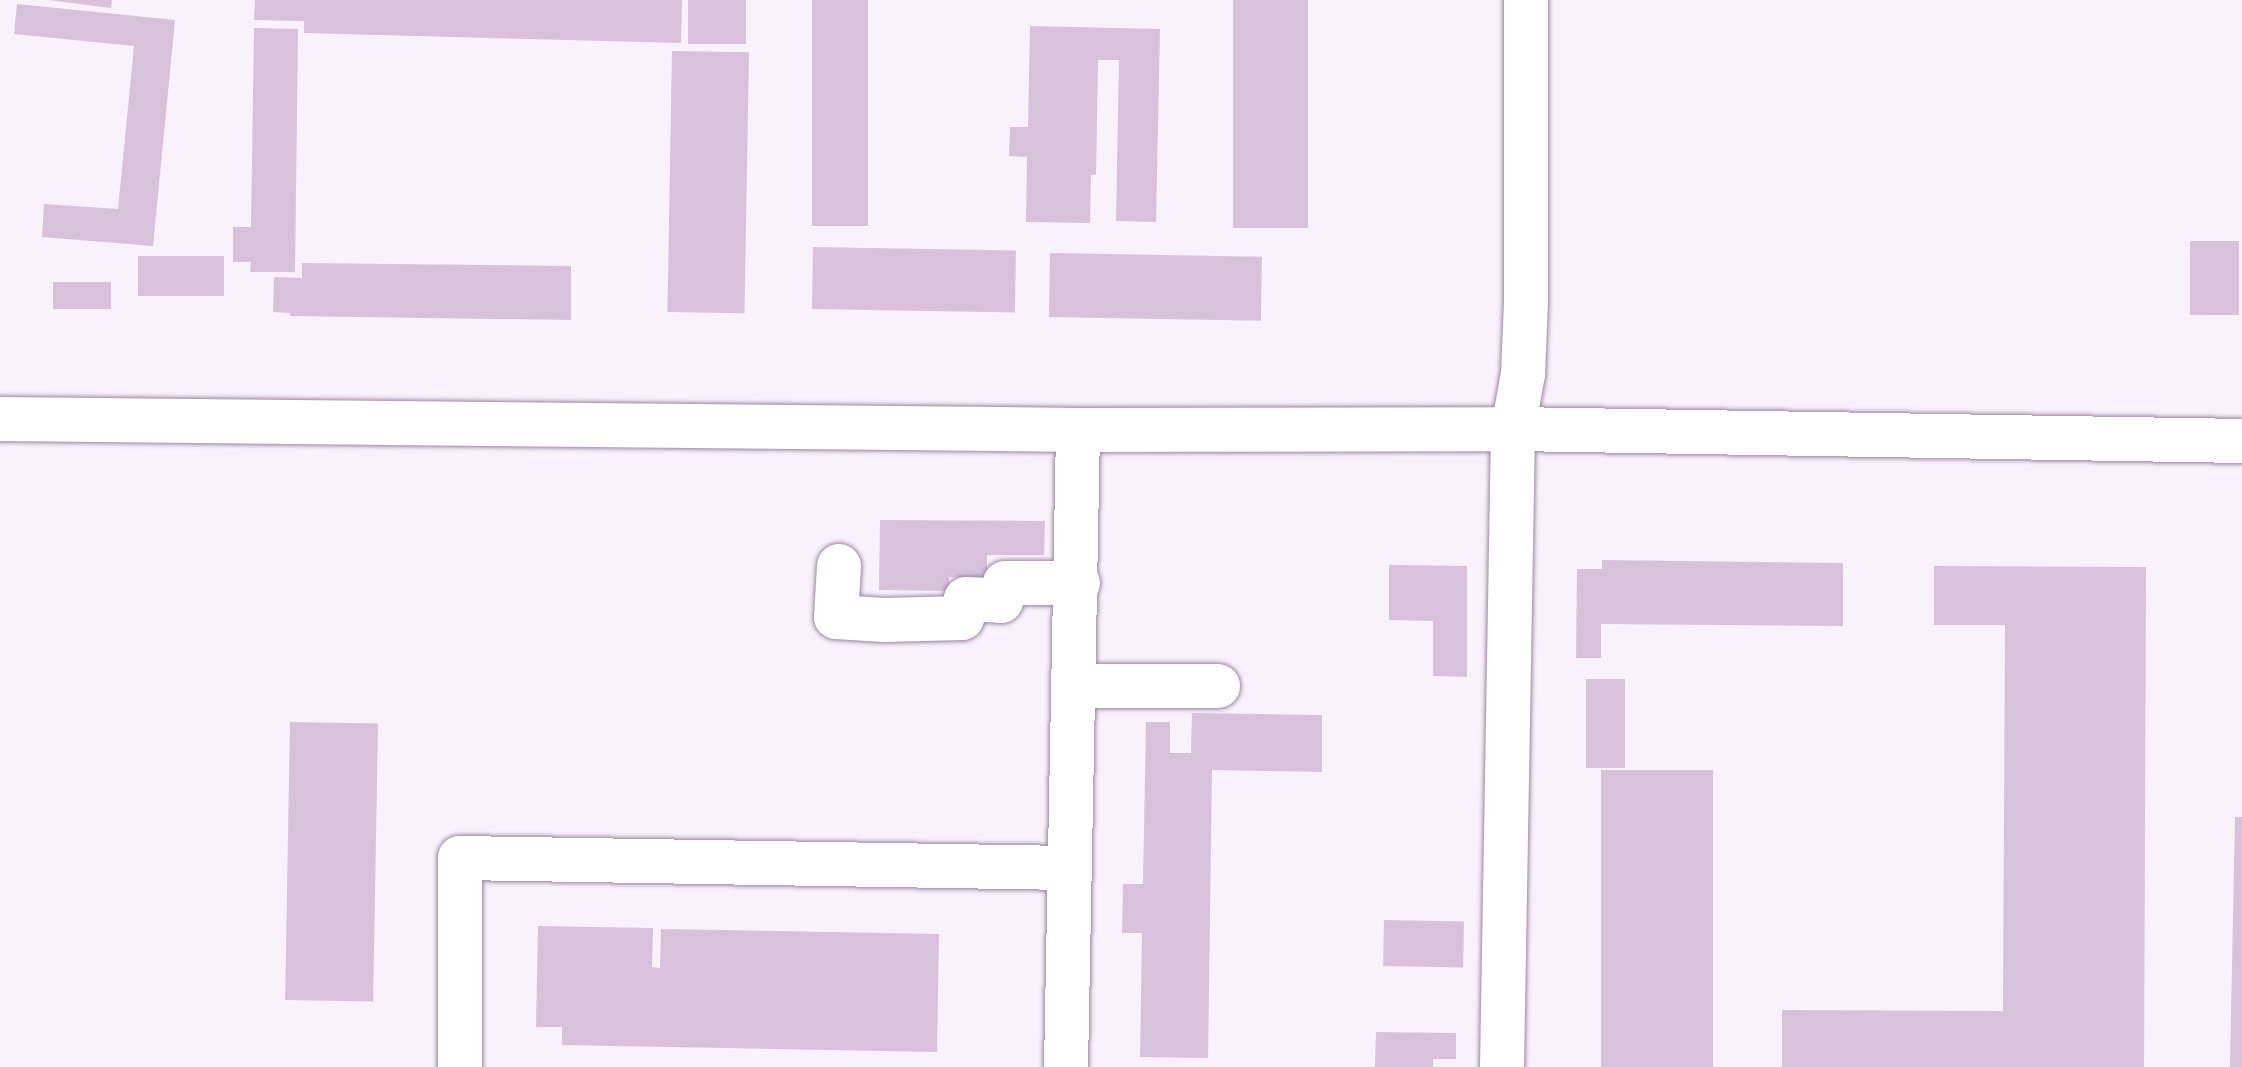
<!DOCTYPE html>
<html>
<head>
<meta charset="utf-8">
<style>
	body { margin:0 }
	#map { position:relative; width:2242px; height:1067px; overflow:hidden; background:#f9f1fc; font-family:"Sofia Sans Condensed",sans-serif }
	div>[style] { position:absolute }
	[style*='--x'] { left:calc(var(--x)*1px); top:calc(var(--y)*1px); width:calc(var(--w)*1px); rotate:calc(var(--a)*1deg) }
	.building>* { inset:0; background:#d8c2db; transform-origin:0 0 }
	.roads { filter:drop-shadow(0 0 2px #9b88a1) drop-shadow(0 0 2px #9b88a1) }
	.minor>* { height:44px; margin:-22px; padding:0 22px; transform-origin:22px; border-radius:22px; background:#fff }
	span { translate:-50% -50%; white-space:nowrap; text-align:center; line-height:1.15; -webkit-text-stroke:7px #fff; paint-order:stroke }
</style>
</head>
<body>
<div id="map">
	<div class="building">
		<i style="clip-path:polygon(48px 0,112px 0,111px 8px)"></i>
		<i style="clip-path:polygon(255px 0,682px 0,681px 43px,304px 33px,304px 21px,254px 20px)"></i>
		<i style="left:688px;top:0;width:58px;height:44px"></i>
		<i style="left:812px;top:0;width:56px;height:226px"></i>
		<i style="left:1233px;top:0;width:75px;height:228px"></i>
		<i style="clip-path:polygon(17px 4px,175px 20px,153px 246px,42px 237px,44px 204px,118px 209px,134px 46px,14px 34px)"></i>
		<i style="clip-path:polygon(1030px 26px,1160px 29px,1156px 222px,1116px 221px,1119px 60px,1098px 60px,1096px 175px,1091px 175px,1090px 223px,1026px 222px,1027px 157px,1009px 156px,1010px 127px,1028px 127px)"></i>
		<i style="clip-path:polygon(254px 28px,298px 29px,295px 272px,250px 272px,251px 262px,233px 262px,233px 227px,251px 227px)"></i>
		<i style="left:672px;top:51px;width:77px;height:261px;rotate:1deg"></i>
		<i style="left:2190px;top:241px;width:49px;height:74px"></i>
		<i style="left:813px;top:247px;width:203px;height:62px;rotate:1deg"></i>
		<i style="left:1050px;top:253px;width:212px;height:64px;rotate:1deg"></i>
		<i style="left:138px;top:256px;width:86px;height:40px"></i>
		<i style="clip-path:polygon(302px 263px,571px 266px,571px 320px,290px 316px,290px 313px,273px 312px,274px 277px,302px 278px)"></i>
		<i style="left:53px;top:282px;width:58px;height:27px"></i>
		<i style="clip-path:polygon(880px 520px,1045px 521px,1044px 555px,987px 555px,987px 577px,949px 577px,949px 591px,879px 590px)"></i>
		<i style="clip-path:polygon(1602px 560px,1843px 563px,1843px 626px,1601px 624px,1601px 658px,1576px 658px,1577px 569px,1602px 569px)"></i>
		<i style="clip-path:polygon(1389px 565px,1467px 566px,1467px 677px,1433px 676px,1433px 621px,1389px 620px)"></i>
		<i style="clip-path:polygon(1934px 566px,2146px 567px,2144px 1067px,1782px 1067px,1782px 1010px,2003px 1011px,2005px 625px,1934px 625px)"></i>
		<i style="left:1586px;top:679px;width:39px;height:89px"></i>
		<i style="clip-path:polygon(1192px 713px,1322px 715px,1322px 772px,1212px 770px,1208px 1058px,1140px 1057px,1142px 933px,1122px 933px,1123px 884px,1143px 884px,1146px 722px,1170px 722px,1170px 753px,1191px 753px)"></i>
		<i style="left:290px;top:722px;width:88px;height:278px;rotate:1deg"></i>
		<i style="left:1601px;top:770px;width:112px;height:297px"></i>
		<i style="clip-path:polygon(2235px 817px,2242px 817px,2242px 1067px,2230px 1067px)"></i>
		<i style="left:1384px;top:920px;width:80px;height:46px;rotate:1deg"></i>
		<i style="clip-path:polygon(538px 926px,653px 928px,652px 967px,660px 968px,661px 929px,939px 934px,937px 1052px,562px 1045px,562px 1027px,536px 1027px)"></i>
		<i style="clip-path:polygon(1376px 1032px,1456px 1033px,1456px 1059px,1433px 1059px,1433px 1067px,1375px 1067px)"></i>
	</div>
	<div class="roads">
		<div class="minor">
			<i style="--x:0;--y:419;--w:1078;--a:0.58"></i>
			<i style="--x:1078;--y:430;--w:435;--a:-0.1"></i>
			<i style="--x:1513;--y:429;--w:729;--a:0.94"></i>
			<i style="--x:839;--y:566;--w:51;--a:93.4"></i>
			<i style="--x:836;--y:617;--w:48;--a:3.6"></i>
			<i style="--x:884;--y:620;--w:78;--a:-1.5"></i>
			<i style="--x:962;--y:618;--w:19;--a:-78"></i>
			<i style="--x:966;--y:599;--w:35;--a:3"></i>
			<i style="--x:1001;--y:601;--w:18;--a:-77"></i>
			<i style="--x:1005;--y:583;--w:73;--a:0"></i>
			<i style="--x:1075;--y:686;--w:143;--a:0"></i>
			<i style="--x:460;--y:1067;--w:209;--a:-90"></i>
			<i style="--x:460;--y:858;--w:610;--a:0.94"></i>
			<i style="--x:1066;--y:1067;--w:637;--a:-88.92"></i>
			<i style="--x:1502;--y:1067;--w:638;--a:-89.01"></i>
			<i style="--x:1513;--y:429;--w:56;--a:-79.7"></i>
			<i style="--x:1523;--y:374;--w:73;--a:-87.6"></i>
			<i style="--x:1526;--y:301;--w:301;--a:-90"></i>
		</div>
	</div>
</div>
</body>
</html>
